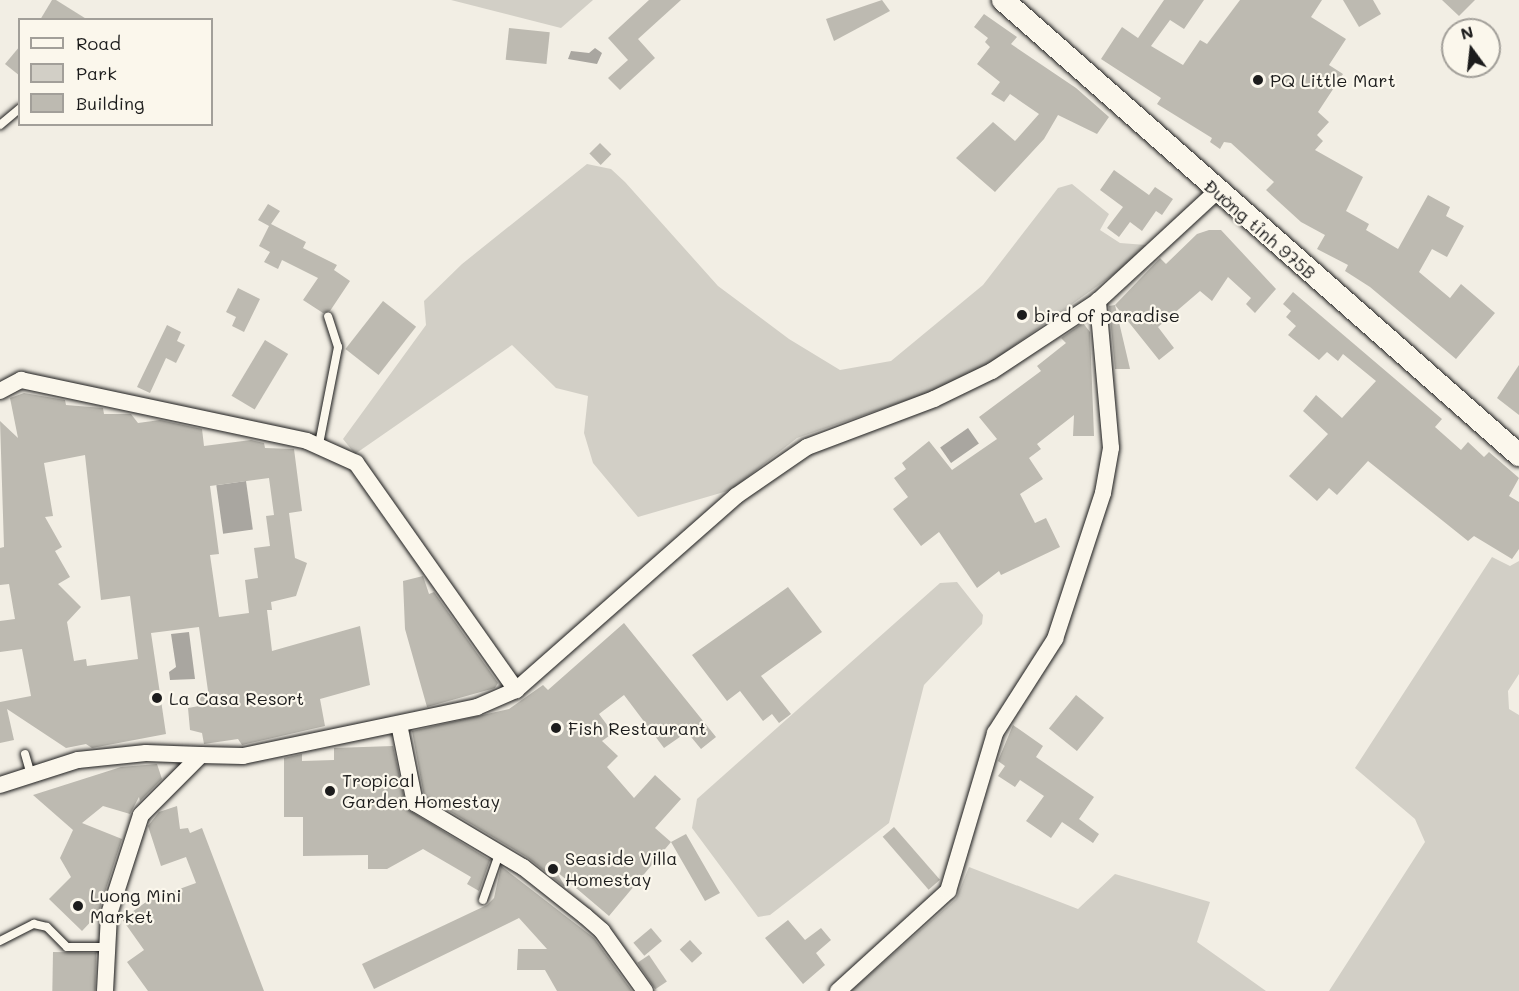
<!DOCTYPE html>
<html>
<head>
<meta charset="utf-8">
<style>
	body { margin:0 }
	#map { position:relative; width:1519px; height:991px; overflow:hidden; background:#f2eee4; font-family:Mali,sans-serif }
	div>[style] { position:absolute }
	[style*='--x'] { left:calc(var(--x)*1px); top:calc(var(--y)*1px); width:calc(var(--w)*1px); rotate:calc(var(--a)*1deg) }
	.green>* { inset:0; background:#d2cfc6 }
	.water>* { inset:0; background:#a9a6a0; transform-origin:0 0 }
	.building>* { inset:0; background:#bdbab1; transform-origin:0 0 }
	.roads { filter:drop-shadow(0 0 2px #1c1c1c) drop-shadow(0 0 2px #1c1c1c) }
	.lane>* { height:8px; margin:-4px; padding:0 4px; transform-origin:4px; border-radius:4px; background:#fbf7ec }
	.street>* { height:16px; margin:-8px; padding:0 8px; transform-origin:8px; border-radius:8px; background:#fbf7ec }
	.secondary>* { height:22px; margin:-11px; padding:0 11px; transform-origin:11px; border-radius:11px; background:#fbf7ec }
	.dots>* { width:16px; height:16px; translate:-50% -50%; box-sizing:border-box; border:3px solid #fbf7ec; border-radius:50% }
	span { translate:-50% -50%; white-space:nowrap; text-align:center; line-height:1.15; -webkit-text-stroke:4.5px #fbf7ec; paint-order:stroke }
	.poi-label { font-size:18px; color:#1c1c1c }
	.left { translate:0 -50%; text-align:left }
	.street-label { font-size:18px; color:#1c1c1c }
	.legend { position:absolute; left:18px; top:18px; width:195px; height:108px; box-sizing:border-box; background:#fbf7ec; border:2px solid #a29f99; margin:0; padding:8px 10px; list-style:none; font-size:18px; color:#1c1c1c }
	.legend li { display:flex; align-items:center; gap:12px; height:30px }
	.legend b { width:30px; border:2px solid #a29f99 }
	.north { position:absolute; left:1441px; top:18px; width:60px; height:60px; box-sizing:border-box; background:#fbf7ec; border:2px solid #a29f99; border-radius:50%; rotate:345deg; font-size:16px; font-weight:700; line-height:24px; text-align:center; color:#1c1c1c }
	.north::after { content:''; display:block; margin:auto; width:21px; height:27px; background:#1c1c1c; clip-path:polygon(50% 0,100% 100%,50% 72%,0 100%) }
</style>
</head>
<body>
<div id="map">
	<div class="green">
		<i style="clip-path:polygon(451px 0,593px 0,561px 28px)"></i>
		<i style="clip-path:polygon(587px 164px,611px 169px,625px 182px,718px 286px,789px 339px,840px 370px,891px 361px,983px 285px,1058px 188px,1072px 184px,1109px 214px,1100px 230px,1120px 243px,1146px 245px,1124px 267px,983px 368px,928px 393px,797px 438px,731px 490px,638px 517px,593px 463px,584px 433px,588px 396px,556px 388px,512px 345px,355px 454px,343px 439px,426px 325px,424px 301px,462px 264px)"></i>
		<i style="clip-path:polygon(1492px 557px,1510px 566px,1519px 561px,1519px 674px,1508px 691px,1509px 709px,1519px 715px,1519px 991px,1329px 991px,1425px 842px,1415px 819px,1355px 768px)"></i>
		<i style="clip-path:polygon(957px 582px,983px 615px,982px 624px,924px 685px,889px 823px,770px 915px,758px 917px,692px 828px,697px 799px,940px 583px)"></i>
		<i style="clip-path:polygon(969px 867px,1078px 909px,1115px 874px,1210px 902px,1197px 942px,1266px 991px,851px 991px,956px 899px)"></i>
	</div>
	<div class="water">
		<i style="clip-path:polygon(595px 48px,602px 53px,597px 64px,568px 59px,571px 51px,589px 53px)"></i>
		<i style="left:968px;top:428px;width:19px;height:34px;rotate:55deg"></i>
		<i style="left:246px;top:481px;width:49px;height:30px;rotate:82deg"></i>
		<i style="clip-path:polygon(189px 632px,195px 679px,170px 680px,169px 672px,176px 667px,171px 634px)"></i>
	</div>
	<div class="building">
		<i style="clip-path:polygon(52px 0,56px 0,88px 20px,40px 20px)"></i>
		<i style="clip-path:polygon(649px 0,681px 0,638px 39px,655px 58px,620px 90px,608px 78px,628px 60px,608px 38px)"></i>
		<i style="clip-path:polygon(882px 0,890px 11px,834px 41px,826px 19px)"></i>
		<i style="clip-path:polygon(1164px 0,1204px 0,1184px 29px,1170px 20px,1151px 46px,1183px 65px,1200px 40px,1207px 44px,1240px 0,1322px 0,1311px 17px,1346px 39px,1329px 65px,1343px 74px,1318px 112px,1329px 122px,1317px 135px,1323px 141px,1315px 150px,1363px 177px,1346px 211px,1369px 224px,1366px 230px,1398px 249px,1428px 195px,1450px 207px,1446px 216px,1464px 226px,1447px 257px,1432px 249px,1419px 272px,1450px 298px,1461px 284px,1495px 313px,1456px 359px,1370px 287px,1345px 271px,1348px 265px,1317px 249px,1325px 235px,1301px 222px,1266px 190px,1274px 182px,1231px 143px,1224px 142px,1220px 149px,1210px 142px,1212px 138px,1157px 104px,1161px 98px,1101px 59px,1122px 27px,1138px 38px)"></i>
		<i style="clip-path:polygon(1343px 0,1373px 0,1381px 14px,1359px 27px)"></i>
		<i style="clip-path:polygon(1442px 0,1475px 0,1459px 16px)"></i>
		<i style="clip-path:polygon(984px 14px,1017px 37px,1011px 44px,1076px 88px,1109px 117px,1097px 134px,1058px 115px,1044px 139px,995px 192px,956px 158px,993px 122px,1015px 141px,1039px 114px,1010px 94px,1004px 102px,991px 94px,1000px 82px,977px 64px,990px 47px,985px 42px,988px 38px,974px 27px)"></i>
		<i style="left:509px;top:28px;width:41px;height:32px;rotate:6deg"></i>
		<i style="clip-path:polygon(20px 46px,20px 76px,5px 64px)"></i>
		<i style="left:600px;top:143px;width:16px;height:15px;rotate:45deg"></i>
		<i style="clip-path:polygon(1114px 170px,1149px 195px,1155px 187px,1173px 199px,1162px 215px,1156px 211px,1142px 231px,1130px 222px,1119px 237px,1107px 228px,1123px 207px,1100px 190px)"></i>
		<i style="clip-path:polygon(268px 204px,280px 211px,271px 224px,306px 242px,303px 248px,337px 265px,334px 270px,350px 281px,330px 311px,323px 313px,303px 300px,318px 278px,282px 260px,278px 269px,264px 262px,270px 252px,259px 246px,269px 226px,258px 220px)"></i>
		<i style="clip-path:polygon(1209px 230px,1221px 230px,1276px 289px,1255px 313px,1246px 304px,1251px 298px,1228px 277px,1212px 301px,1200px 291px,1158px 327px,1174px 348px,1159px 360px,1115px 305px,1160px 258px,1166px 264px,1197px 234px)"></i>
		<i style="clip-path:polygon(238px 288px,260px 299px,244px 332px,232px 326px,236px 317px,226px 312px)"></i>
		<i style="clip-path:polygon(1293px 292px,1442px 419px,1435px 427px,1461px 450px,1468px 442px,1484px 457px,1489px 452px,1519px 478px,1509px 496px,1519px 502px,1519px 549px,1512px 559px,1474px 536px,1468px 541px,1368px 461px,1337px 495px,1329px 488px,1317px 501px,1289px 476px,1328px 434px,1303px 411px,1316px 395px,1342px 418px,1376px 381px,1343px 354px,1338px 361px,1327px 352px,1319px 360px,1288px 335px,1296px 326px,1286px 317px,1291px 311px,1283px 304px)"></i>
		<i style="left:383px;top:301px;width:42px;height:61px;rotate:38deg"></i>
		<i style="clip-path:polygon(1115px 305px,1130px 369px,1115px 369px,1109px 306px)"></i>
		<i style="clip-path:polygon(1083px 323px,1090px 332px,1094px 436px,1073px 436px,1074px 415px,1037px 444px,1041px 449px,1029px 458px,1043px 479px,1020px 494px,1035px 523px,1046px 518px,1060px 547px,1001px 575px,999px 571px,977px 588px,939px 532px,921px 546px,893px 509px,908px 497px,894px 478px,906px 469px,902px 463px,929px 441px,952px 470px,997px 439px,979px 417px,1041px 371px,1037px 366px,1066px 343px,1061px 338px)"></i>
		<i style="clip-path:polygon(167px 325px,181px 332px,177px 341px,185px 345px,176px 363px,166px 358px,150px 393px,137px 387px)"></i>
		<i style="left:265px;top:340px;width:27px;height:65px;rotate:31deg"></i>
		<i style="clip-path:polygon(1519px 365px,1519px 415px,1497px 398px)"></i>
		<i style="clip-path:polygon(evenodd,24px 393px,65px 400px,66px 405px,103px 408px,104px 414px,131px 414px,138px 423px,160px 420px,202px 429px,204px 446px,251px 440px,264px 443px,265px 448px,294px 449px,302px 511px,289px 513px,295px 558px,307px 563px,296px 596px,271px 602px,272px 610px,267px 610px,272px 651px,360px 626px,370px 685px,320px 699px,325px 726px,242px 745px,238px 739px,204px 744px,202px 733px,190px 730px,188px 708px,199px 706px,197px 692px,208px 691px,199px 627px,151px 633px,166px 734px,92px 748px,86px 744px,66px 748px,7px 709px,14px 740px,0 743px,0 702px,31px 696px,22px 649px,0 652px,0 621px,15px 619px,9px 584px,0 585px,0 548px,4px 547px,0 421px,18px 438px,10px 398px,24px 393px,85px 455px,101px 600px,130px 596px,138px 659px,87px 666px,86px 659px,74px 661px,67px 622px,81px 607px,58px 584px,70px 577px,55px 551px,62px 547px,45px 517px,53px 516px,44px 463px,85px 455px,24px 393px,269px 478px,274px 515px,266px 516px,270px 546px,254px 548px,258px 578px,245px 580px,249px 613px,219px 617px,210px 555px,219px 554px,210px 486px,269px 478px)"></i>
		<i style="clip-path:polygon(423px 576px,429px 594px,434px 592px,498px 683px,495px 688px,427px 707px,405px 629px,403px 581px)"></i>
		<i style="clip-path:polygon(788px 587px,822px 632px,761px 676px,791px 714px,779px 723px,772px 714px,763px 721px,740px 691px,727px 701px,692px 655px)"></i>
		<i style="clip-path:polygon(624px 623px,716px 737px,701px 749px,687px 732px,664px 748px,624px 695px,599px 714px,613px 733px,602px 741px,618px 756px,607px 767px,634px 798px,655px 775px,681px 799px,655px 828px,671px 842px,686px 834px,720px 893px,705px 901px,671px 842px,609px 916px,556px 871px,566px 888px,528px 858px,424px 796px,412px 731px,509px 709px,543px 685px,548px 690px)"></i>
		<i style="left:1076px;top:695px;width:36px;height:43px;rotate:39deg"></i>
		<i style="clip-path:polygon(1013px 725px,1043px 746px,1036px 757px,1094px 797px,1079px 819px,1099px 834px,1093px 843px,1062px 822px,1051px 838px,1026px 821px,1044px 796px,1020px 780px,1015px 787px,998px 776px,1005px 766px,998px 761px)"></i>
		<i style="clip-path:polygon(393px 746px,407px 809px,490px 860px,479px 891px,467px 884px,471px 877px,423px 849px,387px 869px,368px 869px,368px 855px,303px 856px,303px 817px,284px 817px,284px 758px,302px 754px,302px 761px,334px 760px,334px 748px)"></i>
		<i style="clip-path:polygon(157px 764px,162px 779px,140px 801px,139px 797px,130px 814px,103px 806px,82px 823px,122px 839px,98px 914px,82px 931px,49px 899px,71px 877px,60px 858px,73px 830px,33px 795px,121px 767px)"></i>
		<i style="clip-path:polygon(177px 806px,180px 829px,188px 828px,190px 833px,202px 828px,264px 991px,148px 991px,127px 962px,144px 950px,122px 919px,149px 900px,196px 883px,186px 857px,161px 866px,148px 826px,159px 812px)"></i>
		<i style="left:894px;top:827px;width:70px;height:15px;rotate:49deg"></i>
		<i style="clip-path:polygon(501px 866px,594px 938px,632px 991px,557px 991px,545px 970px,517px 970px,518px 949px,547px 949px,519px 918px,374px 989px,362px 964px,487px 905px,494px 898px)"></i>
		<i style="clip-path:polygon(788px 920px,805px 940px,821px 928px,831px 940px,816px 953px,825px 965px,803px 984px,765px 938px)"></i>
		<i style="left:651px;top:928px;width:17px;height:23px;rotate:50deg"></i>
		<i style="left:690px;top:940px;width:18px;height:14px;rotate:47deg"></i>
		<i style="left:53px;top:952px;width:43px;height:39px;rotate:1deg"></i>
		<i style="left:649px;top:955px;width:32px;height:14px;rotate:56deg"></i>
	</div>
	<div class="roads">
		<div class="lane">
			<i style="--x:0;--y:125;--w:26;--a:-40"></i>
			<i style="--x:319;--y:444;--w:99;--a:-78.9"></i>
			<i style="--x:338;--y:347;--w:32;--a:-108"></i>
			<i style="--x:25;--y:754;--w:22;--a:74"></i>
			<i style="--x:483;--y:900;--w:49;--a:-70.8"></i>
			<i style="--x:0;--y:941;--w:38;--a:-27"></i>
			<i style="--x:34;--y:924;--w:13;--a:13"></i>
			<i style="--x:47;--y:927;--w:28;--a:45"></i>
			<i style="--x:67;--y:947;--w:40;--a:0"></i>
		</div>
		<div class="street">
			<i style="--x:0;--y:391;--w:24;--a:-28"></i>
			<i style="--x:21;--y:380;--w:292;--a:12"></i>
			<i style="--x:307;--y:441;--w:54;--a:24.2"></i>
			<i style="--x:356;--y:463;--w:278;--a:54.8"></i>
			<i style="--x:399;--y:724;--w:81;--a:78.6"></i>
			<i style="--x:415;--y:803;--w:126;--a:30.7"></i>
			<i style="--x:523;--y:867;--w:79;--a:38.3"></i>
			<i style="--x:585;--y:916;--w:23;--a:41"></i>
			<i style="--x:602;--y:931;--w:74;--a:54.4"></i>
			<i style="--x:0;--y:785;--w:82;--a:-17.8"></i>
			<i style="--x:78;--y:760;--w:68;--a:-5.9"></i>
			<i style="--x:146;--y:753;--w:55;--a:2.1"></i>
			<i style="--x:105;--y:991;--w:77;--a:-87"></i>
			<i style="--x:109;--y:914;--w:104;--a:-72.1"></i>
			<i style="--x:141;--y:815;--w:85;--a:-45"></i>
			<i style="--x:201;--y:755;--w:42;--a:1.4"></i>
			<i style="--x:243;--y:756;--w:239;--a:-11.8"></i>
			<i style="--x:477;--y:707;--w:43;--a:-23.6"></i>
			<i style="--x:516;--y:690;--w:293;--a:-41.4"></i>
			<i style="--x:736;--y:496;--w:86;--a:-34.6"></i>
			<i style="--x:807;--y:447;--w:136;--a:-20.7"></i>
			<i style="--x:934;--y:399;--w:64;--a:-25.8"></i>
			<i style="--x:992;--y:371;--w:127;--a:-33.4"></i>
			<i style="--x:1098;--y:301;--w:162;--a:-42.7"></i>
			<i style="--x:838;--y:991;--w:149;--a:-42.3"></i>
			<i style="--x:948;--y:891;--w:165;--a:-73.4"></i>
			<i style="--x:995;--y:733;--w:112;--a:-57.4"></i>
			<i style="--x:1055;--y:639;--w:154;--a:-71.8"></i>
			<i style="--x:1103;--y:493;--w:46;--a:-79.9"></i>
			<i style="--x:1111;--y:448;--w:148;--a:-95.1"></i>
		</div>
		<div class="secondary">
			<i style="--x:1003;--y:0;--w:688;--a:41.41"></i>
		</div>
	</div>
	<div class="dots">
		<i style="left:1258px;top:80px;background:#1c1c1c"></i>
		<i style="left:1022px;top:315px;background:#1c1c1c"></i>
		<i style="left:157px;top:698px;background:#1c1c1c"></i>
		<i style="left:556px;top:728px;background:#1c1c1c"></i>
		<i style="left:330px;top:791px;background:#1c1c1c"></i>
		<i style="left:553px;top:869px;background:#1c1c1c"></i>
		<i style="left:78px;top:906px;background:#1c1c1c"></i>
	</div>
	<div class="poi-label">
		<span class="left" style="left:1270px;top:80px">PQ Little Mart</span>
		<span class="left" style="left:1034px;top:315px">bird of paradise</span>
		<span class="left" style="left:169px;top:698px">La Casa Resort</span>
		<span class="left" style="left:568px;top:728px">Fish Restaurant</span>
		<span class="left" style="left:342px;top:791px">Tropical<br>Garden Homestay</span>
		<span class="left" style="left:565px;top:869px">Seaside Villa<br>Homestay</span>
		<span class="left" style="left:90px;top:906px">Luong Mini<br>Market</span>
	</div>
	<div class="street-label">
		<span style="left:1260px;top:229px;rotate:41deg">Đường tỉnh 975B</span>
	</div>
	<ul class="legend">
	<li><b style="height:8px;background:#fbf7ec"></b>Road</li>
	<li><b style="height:16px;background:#d2cfc6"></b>Park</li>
	<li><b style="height:16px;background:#bdbab1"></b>Building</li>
	</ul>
	<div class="north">N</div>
</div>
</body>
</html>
